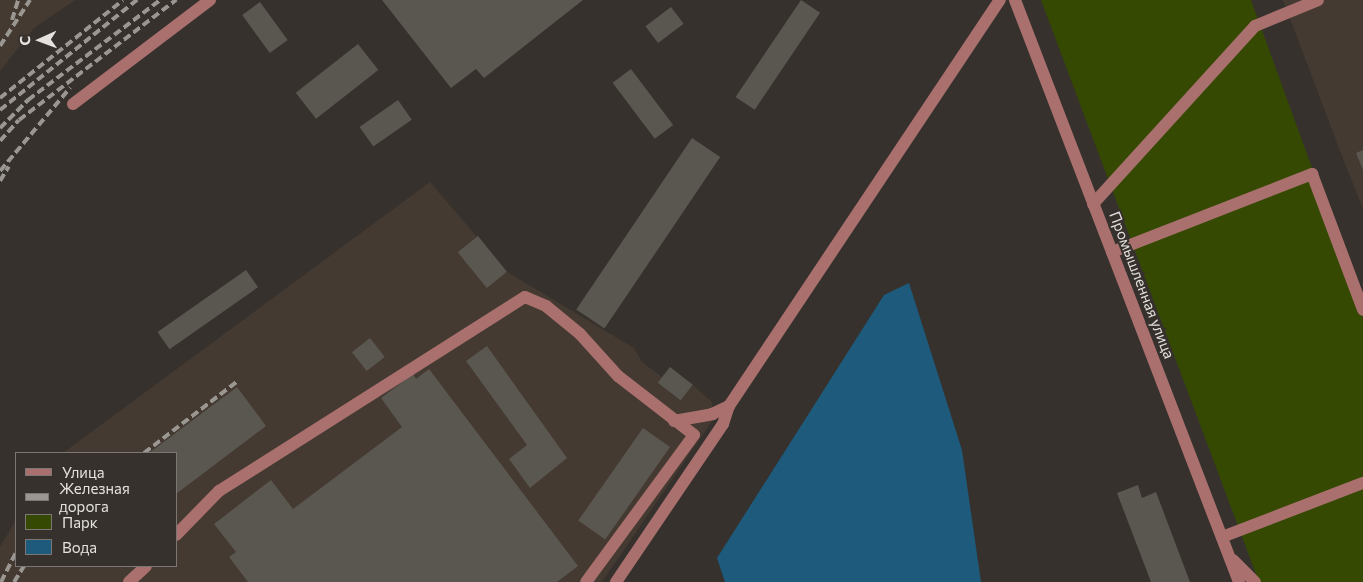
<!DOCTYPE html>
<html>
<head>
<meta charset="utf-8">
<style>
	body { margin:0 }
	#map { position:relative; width:1363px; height:582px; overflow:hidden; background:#36312d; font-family:Commissioner,sans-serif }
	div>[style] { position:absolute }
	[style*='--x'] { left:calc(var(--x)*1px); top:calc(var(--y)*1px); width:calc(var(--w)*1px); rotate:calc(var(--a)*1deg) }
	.built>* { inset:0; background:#443a31 }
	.green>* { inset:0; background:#354903 }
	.water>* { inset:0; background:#1e5a7b }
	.building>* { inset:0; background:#5a5650; transform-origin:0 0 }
	.minor>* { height:12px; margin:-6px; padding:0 6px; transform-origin:6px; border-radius:6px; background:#a9706e }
	.rail>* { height:4px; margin-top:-2px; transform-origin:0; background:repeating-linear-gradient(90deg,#9a9692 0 8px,transparent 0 12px) }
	span { translate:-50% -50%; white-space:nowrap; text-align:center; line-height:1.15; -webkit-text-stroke:4px #36312d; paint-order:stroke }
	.street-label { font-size:15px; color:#e4e1de }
	.legend { position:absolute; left:15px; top:452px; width:162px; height:115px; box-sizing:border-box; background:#36312d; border:1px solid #7c7774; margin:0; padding:6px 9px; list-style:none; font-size:15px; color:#e4e1de }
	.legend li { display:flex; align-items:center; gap:10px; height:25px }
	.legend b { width:25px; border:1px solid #7c7774 }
	.north { position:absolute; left:15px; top:15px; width:50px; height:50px; -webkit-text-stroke:4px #36312d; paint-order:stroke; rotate:268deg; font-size:14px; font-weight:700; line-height:20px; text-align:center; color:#e4e1de }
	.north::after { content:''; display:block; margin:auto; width:18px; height:22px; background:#e4e1de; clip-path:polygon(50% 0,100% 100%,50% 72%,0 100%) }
</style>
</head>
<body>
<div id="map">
	<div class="built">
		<i style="clip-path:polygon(0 0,75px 0,34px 28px,0 71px)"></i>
		<i style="clip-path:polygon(1283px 0,1363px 0,1363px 209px,1337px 143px)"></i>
		<i style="clip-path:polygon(430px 182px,507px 272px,634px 348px,642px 362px,662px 377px,658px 383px,680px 401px,693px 385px,712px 402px,712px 421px,602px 582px,0 582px,0 547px,16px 520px,16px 566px,176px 566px,176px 453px,63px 453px)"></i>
	</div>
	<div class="green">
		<i style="clip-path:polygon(1041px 0,1251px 0,1363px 308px,1363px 582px,1259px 582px)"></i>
	</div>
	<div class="water">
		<i style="clip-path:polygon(909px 283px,962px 450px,981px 582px,725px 582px,717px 558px,884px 295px)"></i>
	</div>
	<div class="building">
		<i style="clip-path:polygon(382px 0,583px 0,484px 78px,476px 69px,451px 88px)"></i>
		<i style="left:801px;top:0;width:23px;height:117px;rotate:34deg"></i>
		<i style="left:260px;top:2px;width:47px;height:22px;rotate:54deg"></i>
		<i style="left:671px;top:7px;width:21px;height:32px;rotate:53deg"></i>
		<i style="left:358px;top:44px;width:33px;height:79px;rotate:52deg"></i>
		<i style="left:631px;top:69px;width:70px;height:23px;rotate:53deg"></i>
		<i style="left:398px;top:100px;width:24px;height:47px;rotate:55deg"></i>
		<i style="left:692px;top:138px;width:34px;height:207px;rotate:34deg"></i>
		<i style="clip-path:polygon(1363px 150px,1363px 170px,1356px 153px)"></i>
		<i style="left:478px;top:236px;width:46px;height:26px;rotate:51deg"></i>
		<i style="left:246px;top:270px;width:21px;height:108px;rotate:55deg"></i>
		<i style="left:370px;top:338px;width:24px;height:23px;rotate:52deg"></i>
		<i style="clip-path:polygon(487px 346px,567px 458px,530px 488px,509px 459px,527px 445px,466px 361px)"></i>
		<i style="left:670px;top:367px;width:29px;height:20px;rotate:38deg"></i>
		<i style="clip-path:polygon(429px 369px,578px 566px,557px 582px,248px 582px,229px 557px,236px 552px,214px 524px,271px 480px,293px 509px,402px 427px,381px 398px,413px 374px,416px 379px)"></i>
		<i style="clip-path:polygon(237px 387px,266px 426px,176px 494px,176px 453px,149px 453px)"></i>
		<i style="left:643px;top:428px;width:33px;height:113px;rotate:35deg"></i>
		<i style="clip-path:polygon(1138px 485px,1142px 498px,1156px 492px,1190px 582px,1151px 582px,1117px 493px)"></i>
	</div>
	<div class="minor">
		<i style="--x:1015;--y:0;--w:624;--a:68.95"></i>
		<i style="--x:73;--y:104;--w:172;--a:-37.2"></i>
		<i style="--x:1093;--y:204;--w:241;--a:-47.7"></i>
		<i style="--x:1255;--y:26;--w:68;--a:-22.4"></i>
		<i style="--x:1112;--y:252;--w:215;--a:-21.3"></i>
		<i style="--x:1312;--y:174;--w:145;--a:69.4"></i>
		<i style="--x:674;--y:421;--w:39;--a:-10"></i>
		<i style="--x:712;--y:414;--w:19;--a:-25"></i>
		<i style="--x:729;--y:406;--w:488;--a:-56.3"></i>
		<i style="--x:176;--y:535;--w:62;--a:-45.7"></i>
		<i style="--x:219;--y:491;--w:362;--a:-32.4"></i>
		<i style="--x:525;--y:297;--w:23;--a:23"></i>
		<i style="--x:546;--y:306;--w:44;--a:39.5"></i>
		<i style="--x:580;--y:334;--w:57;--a:47.9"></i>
		<i style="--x:618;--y:376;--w:96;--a:37.8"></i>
		<i style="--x:694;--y:435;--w:182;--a:126.3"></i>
		<i style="--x:1222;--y:537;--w:151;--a:-21"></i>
		<i style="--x:1233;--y:560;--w:31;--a:45"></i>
		<i style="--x:129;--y:582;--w:23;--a:-43"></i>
		<i style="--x:616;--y:582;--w:191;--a:-55.9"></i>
		<i style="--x:723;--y:424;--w:19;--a:-72"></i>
	</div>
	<div class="rail">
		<i style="--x:12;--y:20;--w:21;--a:-73"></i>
		<i style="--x:0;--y:46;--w:55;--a:-56.9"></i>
		<i style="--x:0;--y:98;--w:157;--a:-38.5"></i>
		<i style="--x:0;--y:110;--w:176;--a:-38.8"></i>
		<i style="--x:0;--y:128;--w:40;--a:-45"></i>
		<i style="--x:28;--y:100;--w:166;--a:-37.1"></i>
		<i style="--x:0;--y:141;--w:28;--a:-48"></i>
		<i style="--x:19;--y:120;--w:198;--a:-37.4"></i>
		<i style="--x:0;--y:171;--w:109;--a:-49.9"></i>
		<i style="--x:0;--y:181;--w:17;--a:-59"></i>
		<i style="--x:144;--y:453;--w:118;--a:-37.5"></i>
		<i style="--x:1;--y:582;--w:34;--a:-63"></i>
		<i style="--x:14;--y:582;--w:19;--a:-58"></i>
	</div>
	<div class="street-label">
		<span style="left:1142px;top:285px;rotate:69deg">Промышленная улица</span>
	</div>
	<ul class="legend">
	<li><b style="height:6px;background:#a9706e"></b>Улица</li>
	<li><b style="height:6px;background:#9a9692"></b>Железная дорога</li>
	<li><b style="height:14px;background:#354903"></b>Парк</li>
	<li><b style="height:14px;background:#1e5a7b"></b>Вода</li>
	</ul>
	<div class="north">С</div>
</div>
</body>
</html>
